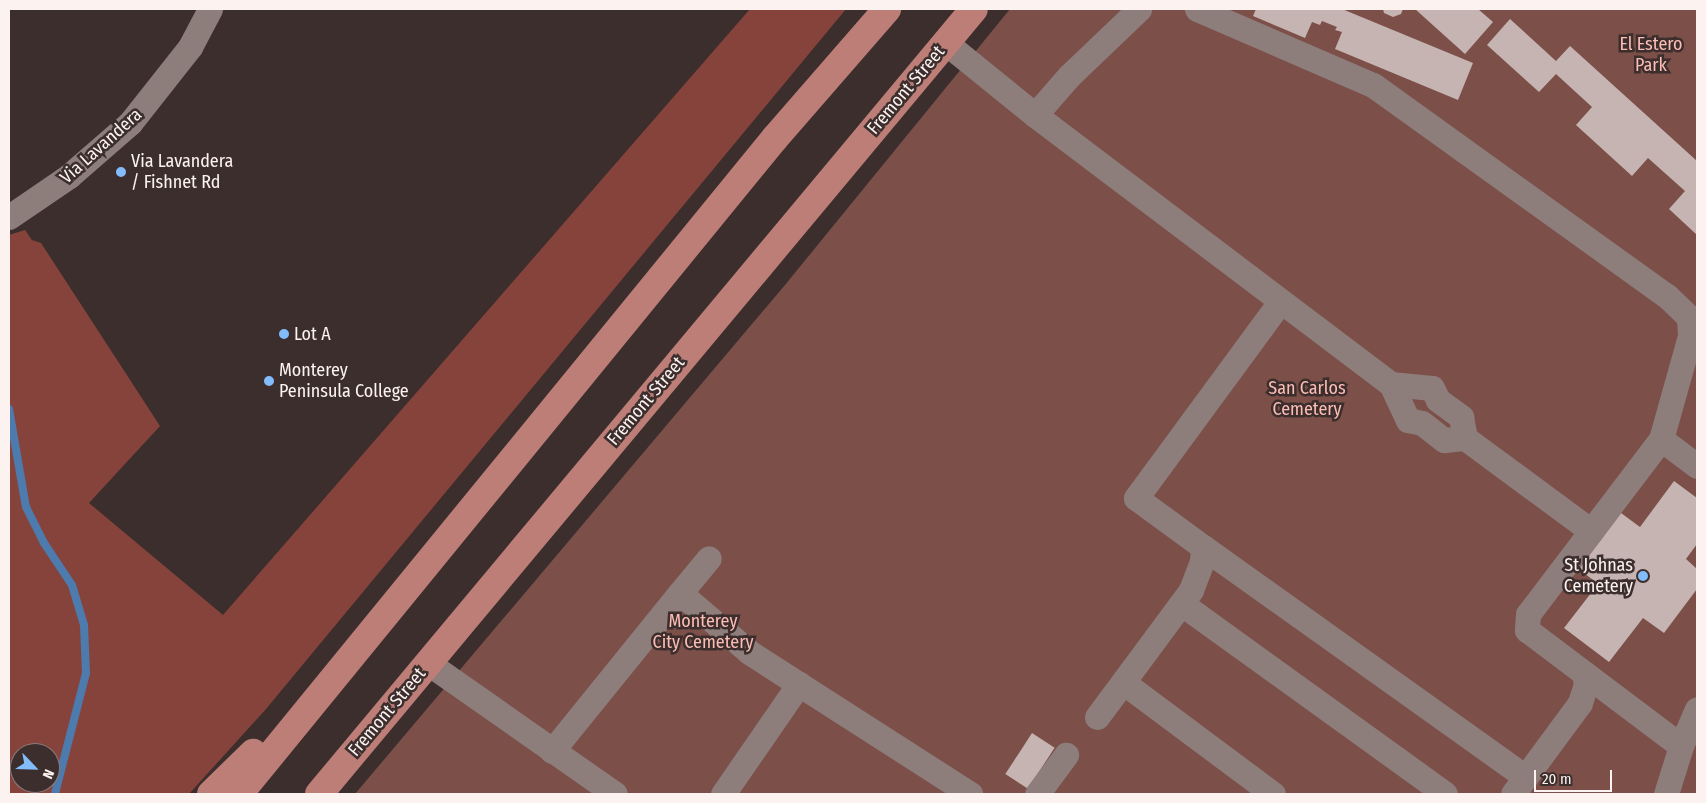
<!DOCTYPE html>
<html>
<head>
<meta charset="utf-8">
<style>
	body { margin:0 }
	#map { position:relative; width:1706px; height:803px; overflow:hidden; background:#3c2e2d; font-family:"Fira Sans Condensed",sans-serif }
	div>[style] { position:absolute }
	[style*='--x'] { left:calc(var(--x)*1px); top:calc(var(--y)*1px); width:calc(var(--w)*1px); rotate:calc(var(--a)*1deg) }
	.green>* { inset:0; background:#7c4f49 }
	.forest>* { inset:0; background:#86433c }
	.stream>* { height:8px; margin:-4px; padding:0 4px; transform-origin:4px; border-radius:4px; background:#4d7bad }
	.building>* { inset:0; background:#c5b4b1; transform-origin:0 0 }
	.minor>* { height:25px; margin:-12.5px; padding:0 12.5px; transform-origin:12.5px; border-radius:12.5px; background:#8d7d7b }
	.major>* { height:28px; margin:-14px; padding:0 14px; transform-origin:14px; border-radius:14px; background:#bd7e77 }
	.dots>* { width:14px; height:14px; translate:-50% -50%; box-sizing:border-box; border:2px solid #3c2e2d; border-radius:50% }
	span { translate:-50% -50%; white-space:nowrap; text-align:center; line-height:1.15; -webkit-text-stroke:5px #3c2e2d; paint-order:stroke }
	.park-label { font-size:18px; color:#fcbdb5 }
	.street-label { font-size:18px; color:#fcf3f1 }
	.poi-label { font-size:18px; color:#fcf3f1 }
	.left { translate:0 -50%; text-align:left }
	.right { translate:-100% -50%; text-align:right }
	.frame { position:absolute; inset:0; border:10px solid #fcf3f1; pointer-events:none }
	.north { position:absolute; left:10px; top:743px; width:50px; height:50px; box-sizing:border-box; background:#3c2e2d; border:1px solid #897d7b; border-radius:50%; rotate:114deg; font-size:14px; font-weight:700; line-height:20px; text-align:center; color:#fcf3f1 }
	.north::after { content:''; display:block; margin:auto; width:18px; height:22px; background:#83bcfb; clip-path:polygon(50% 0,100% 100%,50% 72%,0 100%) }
	.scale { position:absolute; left:1534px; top:770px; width:78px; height:22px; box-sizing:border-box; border:2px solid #fcf3f1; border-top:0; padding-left:6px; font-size:15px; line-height:18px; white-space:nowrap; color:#fcf3f1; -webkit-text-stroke:4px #3c2e2d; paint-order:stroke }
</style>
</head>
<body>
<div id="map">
	<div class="green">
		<i style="clip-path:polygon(1010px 9px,1697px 9px,1697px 794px,355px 794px,785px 285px)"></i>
	</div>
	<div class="forest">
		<i style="clip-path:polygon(evenodd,750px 9px,846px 9px,266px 709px,189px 794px,9px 794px,9px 235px,25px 230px,32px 240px,41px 243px,160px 426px,89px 503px,223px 615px,750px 9px,20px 753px,50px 753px,50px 783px,20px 783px,20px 753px)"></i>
	</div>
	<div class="stream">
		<i style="--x:9;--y:409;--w:99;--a:80.2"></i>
		<i style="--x:26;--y:507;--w:40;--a:63.4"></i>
		<i style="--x:44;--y:543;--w:50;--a:56.3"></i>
		<i style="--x:72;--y:585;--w:42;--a:73.3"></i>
		<i style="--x:84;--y:625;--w:48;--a:87.6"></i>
		<i style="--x:86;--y:673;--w:125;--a:104.4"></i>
	</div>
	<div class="building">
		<i style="clip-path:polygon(1256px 9px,1342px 9px,1473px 63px,1458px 100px,1335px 49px,1342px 32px,1335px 30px,1337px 27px,1322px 21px,1320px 25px,1312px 22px,1305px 38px,1253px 16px)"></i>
		<i style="clip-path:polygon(1383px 9px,1403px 9px,1401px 14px,1393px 17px,1384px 13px)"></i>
		<i style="clip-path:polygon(1415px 9px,1478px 9px,1493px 22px,1465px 54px)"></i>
		<i style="clip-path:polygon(1510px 19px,1556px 61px,1570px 46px,1697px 161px,1697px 235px,1669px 209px,1685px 191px,1648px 158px,1632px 176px,1576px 125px,1592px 107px,1556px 74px,1539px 92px,1487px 45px)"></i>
		<i style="clip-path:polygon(1674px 481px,1697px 498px,1697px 544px,1686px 559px,1697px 569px,1697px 589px,1664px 633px,1643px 618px,1609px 662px,1564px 628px,1598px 584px,1579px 569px,1621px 513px,1640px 527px)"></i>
		<i style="left:1032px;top:733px;width:27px;height:49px;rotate:33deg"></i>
	</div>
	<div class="minor">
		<i style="--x:1197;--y:9;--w:192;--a:23.4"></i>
		<i style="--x:1373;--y:85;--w:362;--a:35.7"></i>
		<i style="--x:1667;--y:296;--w:30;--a:44"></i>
		<i style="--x:1689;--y:317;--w:19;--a:87"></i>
		<i style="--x:1690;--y:336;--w:107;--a:105.7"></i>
		<i style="--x:1661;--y:439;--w:220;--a:127.2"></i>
		<i style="--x:1528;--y:614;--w:16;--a:94"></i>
		<i style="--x:1527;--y:630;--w:71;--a:37"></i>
		<i style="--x:1584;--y:673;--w:11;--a:80"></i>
		<i style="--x:1586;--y:684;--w:20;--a:108"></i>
		<i style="--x:1580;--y:703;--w:113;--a:126.4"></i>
		<i style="--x:946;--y:43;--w:114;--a:39"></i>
		<i style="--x:1035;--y:115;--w:446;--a:37.1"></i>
		<i style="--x:1391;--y:384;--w:40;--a:65"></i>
		<i style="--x:1408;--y:420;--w:14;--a:12"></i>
		<i style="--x:1422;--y:423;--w:28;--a:38"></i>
		<i style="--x:1444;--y:440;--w:21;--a:-5"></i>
		<i style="--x:1465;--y:438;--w:157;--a:36.4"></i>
		<i style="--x:1035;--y:115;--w:52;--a:-48.9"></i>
		<i style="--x:1069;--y:76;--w:97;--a:-43.7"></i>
		<i style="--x:9;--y:217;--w:73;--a:-34.3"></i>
		<i style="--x:69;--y:176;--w:81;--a:-41"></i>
		<i style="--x:130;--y:123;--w:97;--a:-51.7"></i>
		<i style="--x:190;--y:47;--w:43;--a:-62.2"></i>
		<i style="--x:1391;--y:384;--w:41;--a:5.6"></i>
		<i style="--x:1432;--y:388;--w:13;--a:63"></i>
		<i style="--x:1438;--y:400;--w:29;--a:36"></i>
		<i style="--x:1461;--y:417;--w:21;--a:79"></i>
		<i style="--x:1661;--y:439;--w:45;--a:36.9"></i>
		<i style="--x:1203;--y:547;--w:396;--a:35.5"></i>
		<i style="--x:680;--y:593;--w:45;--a:-50.4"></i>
		<i style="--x:1182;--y:604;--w:324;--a:35.8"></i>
		<i style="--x:428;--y:663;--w:228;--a:35"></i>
		<i style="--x:1584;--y:673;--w:121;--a:37"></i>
		<i style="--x:1097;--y:717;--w:44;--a:-53.4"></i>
		<i style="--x:552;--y:751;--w:203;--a:-51"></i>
		<i style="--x:680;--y:593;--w:91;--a:40.5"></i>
		<i style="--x:749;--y:652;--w:263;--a:32.7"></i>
		<i style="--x:723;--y:794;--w:134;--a:-55.4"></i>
		<i style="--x:1037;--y:794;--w:49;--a:-53.4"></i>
		<i style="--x:1273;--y:794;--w:187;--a:-143.3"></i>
		<i style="--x:1123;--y:682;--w:114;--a:-53.5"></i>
		<i style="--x:1191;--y:590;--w:31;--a:-69"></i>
		<i style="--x:1202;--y:561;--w:14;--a:-86"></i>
		<i style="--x:1203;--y:547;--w:83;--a:-143.8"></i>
		<i style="--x:1136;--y:498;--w:243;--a:-53.7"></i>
		<i style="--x:1666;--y:794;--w:50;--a:-72.6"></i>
		<i style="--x:1681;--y:746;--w:40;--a:-66.6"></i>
	</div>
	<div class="major">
		<i style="--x:211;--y:794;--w:59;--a:-44.3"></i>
		<i style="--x:239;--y:794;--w:847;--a:-50.75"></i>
		<i style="--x:775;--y:138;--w:171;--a:-49"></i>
		<i style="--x:319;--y:794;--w:1022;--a:-50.16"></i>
	</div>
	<div class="dots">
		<i style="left:121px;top:172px;background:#83bcfb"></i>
		<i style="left:284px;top:334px;background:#83bcfb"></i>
		<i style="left:269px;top:381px;background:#83bcfb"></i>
		<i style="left:1643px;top:576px;background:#83bcfb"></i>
	</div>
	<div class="park-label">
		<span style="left:1651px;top:55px">El Estero<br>Park</span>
		<span style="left:1307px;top:399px">San Carlos<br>Cemetery</span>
		<span style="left:703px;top:632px">Monterey<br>City Cemetery</span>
	</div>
	<div class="street-label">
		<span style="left:906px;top:90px;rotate:-50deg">Fremont Street</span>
		<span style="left:101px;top:146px;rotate:-42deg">Via Lavandera</span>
		<span style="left:646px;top:401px;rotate:-50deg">Fremont Street</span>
		<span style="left:387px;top:712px;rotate:-50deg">Fremont Street</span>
	</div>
	<div class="poi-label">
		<span class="left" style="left:131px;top:172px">Via Lavandera<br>/ Fishnet Rd</span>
		<span class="left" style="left:294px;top:334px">Lot A</span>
		<span class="left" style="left:279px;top:381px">Monterey<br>Peninsula College</span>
		<span class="right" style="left:1633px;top:576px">St Johnas<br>Cemetery</span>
	</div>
	<div class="frame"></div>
	<div class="north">N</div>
	<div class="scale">20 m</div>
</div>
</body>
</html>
